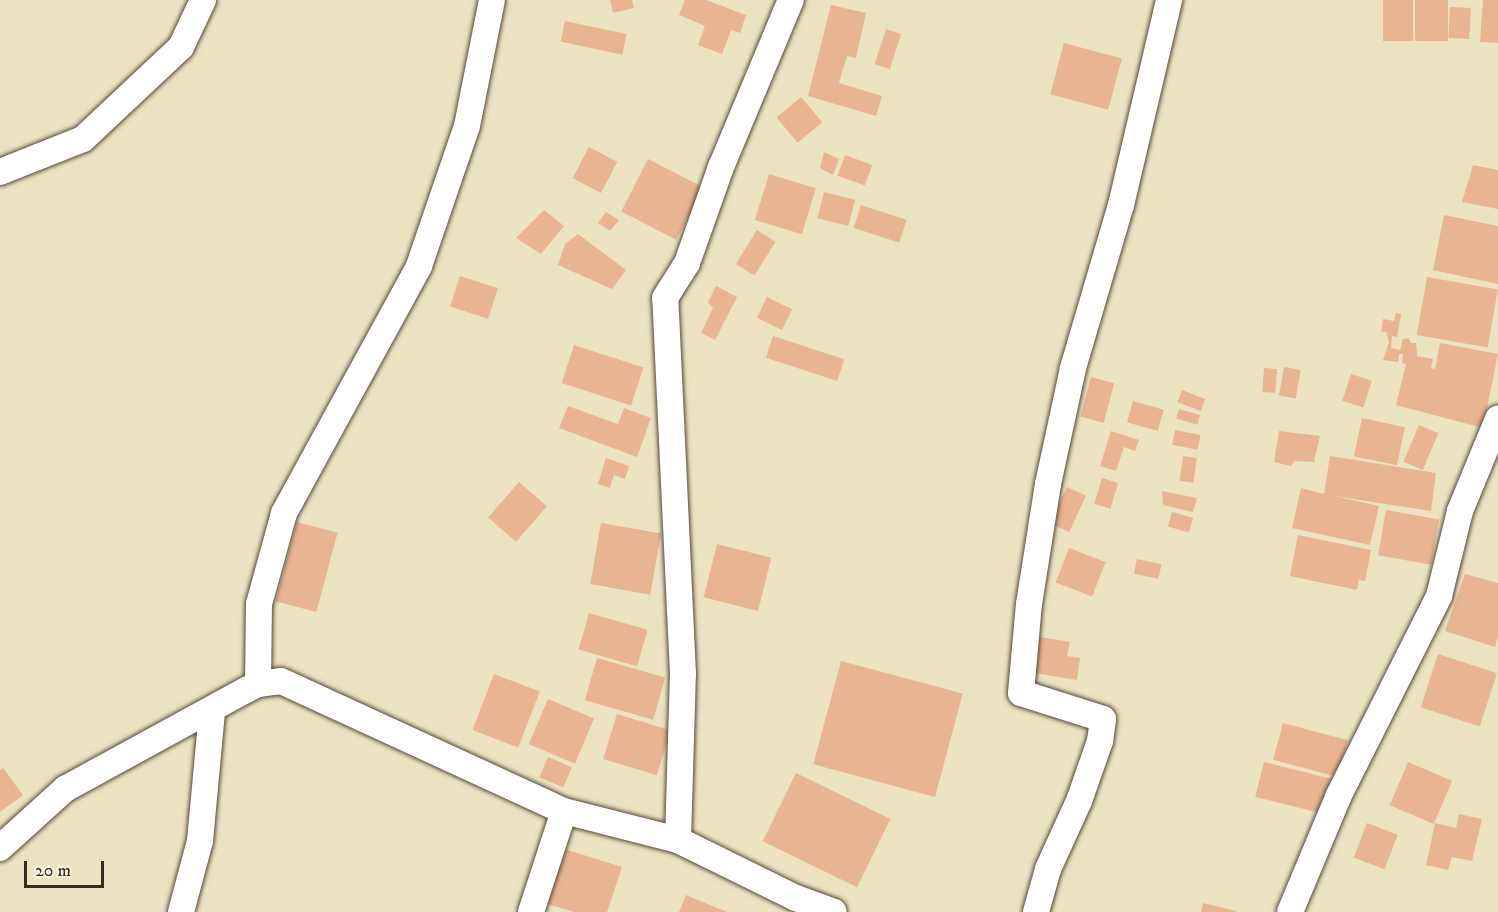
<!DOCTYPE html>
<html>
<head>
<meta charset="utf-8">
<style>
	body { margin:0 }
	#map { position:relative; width:1498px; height:912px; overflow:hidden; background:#ece3c2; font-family:"IM FELL DW Pica",serif }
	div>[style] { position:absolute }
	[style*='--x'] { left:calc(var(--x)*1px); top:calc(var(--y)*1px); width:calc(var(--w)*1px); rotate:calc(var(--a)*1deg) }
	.building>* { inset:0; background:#e9b492; transform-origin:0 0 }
	.roads { filter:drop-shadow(0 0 2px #564637) drop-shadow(0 0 2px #564637) }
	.minor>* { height:26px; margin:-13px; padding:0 13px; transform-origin:13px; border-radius:13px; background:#fff }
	span { translate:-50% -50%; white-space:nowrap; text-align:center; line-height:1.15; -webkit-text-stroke:4.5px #fcf5e5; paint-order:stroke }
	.scale { position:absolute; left:24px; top:861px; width:80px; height:27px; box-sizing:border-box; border:3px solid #3b2a1e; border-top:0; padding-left:8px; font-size:18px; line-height:21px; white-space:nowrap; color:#3b2a1e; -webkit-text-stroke:4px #fcf5e5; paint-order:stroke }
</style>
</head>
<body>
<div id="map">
	<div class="building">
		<i style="clip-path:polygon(610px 0,632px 0,634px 8px,613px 13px)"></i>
		<i style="clip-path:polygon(685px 0,706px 0,746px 15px,740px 33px,731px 30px,722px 54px,698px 45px,705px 26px,679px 15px)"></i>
		<i style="left:1383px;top:0;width:30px;height:41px"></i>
		<i style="left:1415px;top:0;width:33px;height:41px"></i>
		<i style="clip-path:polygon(1483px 0,1498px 0,1498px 43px,1480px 42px)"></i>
		<i style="clip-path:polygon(831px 5px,866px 13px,856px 58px,847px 56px,839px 83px,882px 96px,876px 116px,808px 96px)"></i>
		<i style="left:1450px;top:7px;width:21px;height:31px;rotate:3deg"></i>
		<i style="left:565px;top:21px;width:63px;height:21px;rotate:12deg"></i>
		<i style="left:886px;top:29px;width:16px;height:37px;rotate:18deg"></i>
		<i style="left:1064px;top:43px;width:60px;height:53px;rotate:15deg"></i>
		<i style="left:801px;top:97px;width:33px;height:32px;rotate:50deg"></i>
		<i style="left:589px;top:147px;width:32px;height:35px;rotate:28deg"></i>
		<i style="clip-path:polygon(824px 152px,839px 159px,833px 175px,820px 168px)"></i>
		<i style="left:845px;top:155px;width:29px;height:22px;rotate:20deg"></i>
		<i style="left:648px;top:159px;width:62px;height:59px;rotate:27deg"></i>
		<i style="clip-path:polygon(1473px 165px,1498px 170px,1498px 209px,1462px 202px)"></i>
		<i style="left:769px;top:174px;width:49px;height:48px;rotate:17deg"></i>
		<i style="left:824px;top:192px;width:32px;height:27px;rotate:14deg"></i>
		<i style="left:861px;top:205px;width:48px;height:24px;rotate:18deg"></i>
		<i style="clip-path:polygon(544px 210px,564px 226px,541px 254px,516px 238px)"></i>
		<i style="clip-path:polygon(606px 212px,619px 220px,610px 231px,598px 223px)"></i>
		<i style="clip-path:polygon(1444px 215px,1498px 226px,1498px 284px,1433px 270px)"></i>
		<i style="left:757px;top:230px;width:22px;height:40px;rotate:32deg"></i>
		<i style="clip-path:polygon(578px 234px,626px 270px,612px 289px,558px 265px,565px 244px)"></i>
		<i style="left:460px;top:276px;width:40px;height:32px;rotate:18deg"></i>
		<i style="left:1427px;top:277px;width:72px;height:59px;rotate:10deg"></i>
		<i style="clip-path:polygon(716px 286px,737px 297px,715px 340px,701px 333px,713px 308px,708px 302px)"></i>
		<i style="left:767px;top:297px;width:28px;height:23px;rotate:26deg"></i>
		<i style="clip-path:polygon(1396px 313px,1401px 314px,1397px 337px,1392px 336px,1391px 348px,1400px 350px,1403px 339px,1409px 338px,1411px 343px,1416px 343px,1417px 356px,1433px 359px,1431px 368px,1435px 369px,1440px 343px,1498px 354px,1483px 428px,1396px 405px,1406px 364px,1402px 363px,1403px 354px,1399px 354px,1398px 362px,1383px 360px,1389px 342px,1386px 332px,1381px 332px,1383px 319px,1394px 321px)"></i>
		<i style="left:773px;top:336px;width:75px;height:23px;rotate:18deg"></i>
		<i style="left:574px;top:345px;width:73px;height:40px;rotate:18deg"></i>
		<i style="left:1284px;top:367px;width:17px;height:29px;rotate:10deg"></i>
		<i style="left:1264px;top:368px;width:13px;height:24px;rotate:4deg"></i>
		<i style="left:1351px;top:374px;width:22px;height:28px;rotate:18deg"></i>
		<i style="left:1091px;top:377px;width:24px;height:41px;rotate:15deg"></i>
		<i style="left:1182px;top:390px;width:25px;height:13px;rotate:21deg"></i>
		<i style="left:1133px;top:401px;width:32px;height:22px;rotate:16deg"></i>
		<i style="clip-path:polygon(568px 406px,618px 424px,624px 408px,651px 418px,637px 457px,559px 428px)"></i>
		<i style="left:1179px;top:409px;width:22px;height:10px;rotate:16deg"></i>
		<i style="left:1362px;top:418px;width:44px;height:39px;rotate:12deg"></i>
		<i style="left:1419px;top:425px;width:21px;height:40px;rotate:23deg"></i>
		<i style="left:1175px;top:430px;width:26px;height:15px;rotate:11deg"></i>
		<i style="clip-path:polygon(1111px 431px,1139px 440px,1135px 451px,1124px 447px,1116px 471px,1100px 466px)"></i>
		<i style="clip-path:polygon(1279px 431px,1320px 436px,1314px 462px,1294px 461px,1291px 466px,1274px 462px)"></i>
		<i style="left:1183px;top:456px;width:14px;height:25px;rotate:8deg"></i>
		<i style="clip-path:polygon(1330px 456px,1436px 473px,1431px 511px,1334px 496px,1379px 506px,1370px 545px,1292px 528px,1301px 488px,1324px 494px)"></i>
		<i style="clip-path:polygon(606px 458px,629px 466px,625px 479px,614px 475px,610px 488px,598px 484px)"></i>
		<i style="left:1102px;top:478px;width:17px;height:27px;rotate:17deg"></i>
		<i style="left:519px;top:482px;width:37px;height:47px;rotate:41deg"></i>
		<i style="left:1067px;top:487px;width:21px;height:40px;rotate:25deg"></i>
		<i style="clip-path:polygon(1162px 491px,1197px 498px,1193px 512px,1163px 505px)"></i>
		<i style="left:1386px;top:510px;width:54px;height:46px;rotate:10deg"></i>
		<i style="left:1172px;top:512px;width:22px;height:15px;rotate:16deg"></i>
		<i style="left:297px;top:522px;width:42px;height:82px;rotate:15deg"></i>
		<i style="left:601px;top:523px;width:61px;height:62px;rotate:10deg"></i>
		<i style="clip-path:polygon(1298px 535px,1371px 550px,1365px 581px,1359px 580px,1357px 590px,1290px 576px)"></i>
		<i style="left:717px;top:544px;width:56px;height:55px;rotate:14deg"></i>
		<i style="left:1069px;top:548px;width:39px;height:37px;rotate:21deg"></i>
		<i style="left:1137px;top:559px;width:25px;height:15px;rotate:12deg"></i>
		<i style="clip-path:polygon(1465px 574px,1498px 583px,1498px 636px,1495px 647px,1445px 631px)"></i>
		<i style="left:589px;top:613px;width:61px;height:38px;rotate:16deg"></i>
		<i style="clip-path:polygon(1040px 637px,1070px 642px,1067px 656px,1080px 658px,1077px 680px,1034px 673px)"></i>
		<i style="left:1438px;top:654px;width:62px;height:56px;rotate:18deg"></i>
		<i style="left:597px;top:658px;width:71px;height:44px;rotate:16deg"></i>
		<i style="left:841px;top:661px;width:126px;height:107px;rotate:15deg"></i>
		<i style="left:494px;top:674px;width:49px;height:60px;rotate:21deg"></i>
		<i style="left:548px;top:699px;width:50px;height:49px;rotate:23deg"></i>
		<i style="left:617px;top:714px;width:56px;height:47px;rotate:17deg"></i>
		<i style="left:1283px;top:723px;width:67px;height:38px;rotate:15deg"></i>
		<i style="left:548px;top:757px;width:26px;height:22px;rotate:23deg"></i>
		<i style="left:1264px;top:762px;width:72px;height:36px;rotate:14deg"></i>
		<i style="left:1408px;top:762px;width:48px;height:47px;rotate:23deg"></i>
		<i style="clip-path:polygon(3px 768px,23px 795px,0 812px,0 770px)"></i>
		<i style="left:796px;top:773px;width:105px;height:76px;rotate:26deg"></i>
		<i style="clip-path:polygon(1459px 814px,1482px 819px,1472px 861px,1452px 857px,1448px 870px,1426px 865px,1435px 823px,1456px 828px)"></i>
		<i style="left:1367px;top:823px;width:33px;height:37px;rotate:21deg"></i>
		<i style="clip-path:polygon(561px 848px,622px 867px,607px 912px,574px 912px,544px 903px)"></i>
		<i style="clip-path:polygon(686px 895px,727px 912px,679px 912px)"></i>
		<i style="clip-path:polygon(1203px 903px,1236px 911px,1236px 912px,1201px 912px)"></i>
	</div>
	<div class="roads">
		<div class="minor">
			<i style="--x:0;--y:172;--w:89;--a:-21.7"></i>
			<i style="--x:83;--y:139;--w:134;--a:-43.2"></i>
			<i style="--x:181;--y:47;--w:52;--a:-64.9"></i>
			<i style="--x:258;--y:684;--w:80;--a:-89.3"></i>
			<i style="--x:259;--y:604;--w:94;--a:-74.6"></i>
			<i style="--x:284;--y:513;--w:281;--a:-61.3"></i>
			<i style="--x:419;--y:266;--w:148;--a:-71.1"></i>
			<i style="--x:467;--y:126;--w:128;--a:-78.8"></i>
			<i style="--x:678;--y:840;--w:166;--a:-88.3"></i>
			<i style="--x:683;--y:674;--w:376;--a:-92.7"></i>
			<i style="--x:665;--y:298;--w:41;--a:-57.8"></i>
			<i style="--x:687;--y:263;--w:102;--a:-70.5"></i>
			<i style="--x:721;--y:167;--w:181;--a:-67.3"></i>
			<i style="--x:0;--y:848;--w:88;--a:-42.2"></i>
			<i style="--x:65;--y:789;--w:206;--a:-28.7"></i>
			<i style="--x:246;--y:690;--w:13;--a:-27"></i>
			<i style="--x:258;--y:684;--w:23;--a:-7"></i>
			<i style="--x:281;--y:681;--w:311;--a:24.7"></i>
			<i style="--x:564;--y:811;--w:118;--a:14.3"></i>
			<i style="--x:678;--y:840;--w:131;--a:26.2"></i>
			<i style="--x:796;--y:898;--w:40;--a:20.2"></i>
			<i style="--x:181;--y:912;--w:73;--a:-75"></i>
			<i style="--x:200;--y:841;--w:131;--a:-84.7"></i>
			<i style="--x:531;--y:912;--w:106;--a:-71.9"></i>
			<i style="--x:1036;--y:912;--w:45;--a:-74.4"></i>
			<i style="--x:1048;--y:869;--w:75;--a:-65.5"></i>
			<i style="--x:1079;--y:801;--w:64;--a:-70.7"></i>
			<i style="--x:1100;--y:741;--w:22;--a:-82"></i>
			<i style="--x:1103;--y:719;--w:86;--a:-162.4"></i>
			<i style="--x:1021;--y:693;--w:89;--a:-84.9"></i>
			<i style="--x:1029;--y:604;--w:121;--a:-81"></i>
			<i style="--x:1048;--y:484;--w:119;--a:-77.8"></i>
			<i style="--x:1073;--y:368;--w:170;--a:-73.6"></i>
			<i style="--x:1121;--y:205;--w:211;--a:-76.8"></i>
			<i style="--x:1290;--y:912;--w:125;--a:-67.3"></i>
			<i style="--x:1338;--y:797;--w:225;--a:-63.3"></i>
			<i style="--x:1439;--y:596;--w:88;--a:-76.1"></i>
			<i style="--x:1460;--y:511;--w:100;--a:-67.6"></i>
		</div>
	</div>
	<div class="scale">20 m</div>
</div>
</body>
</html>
